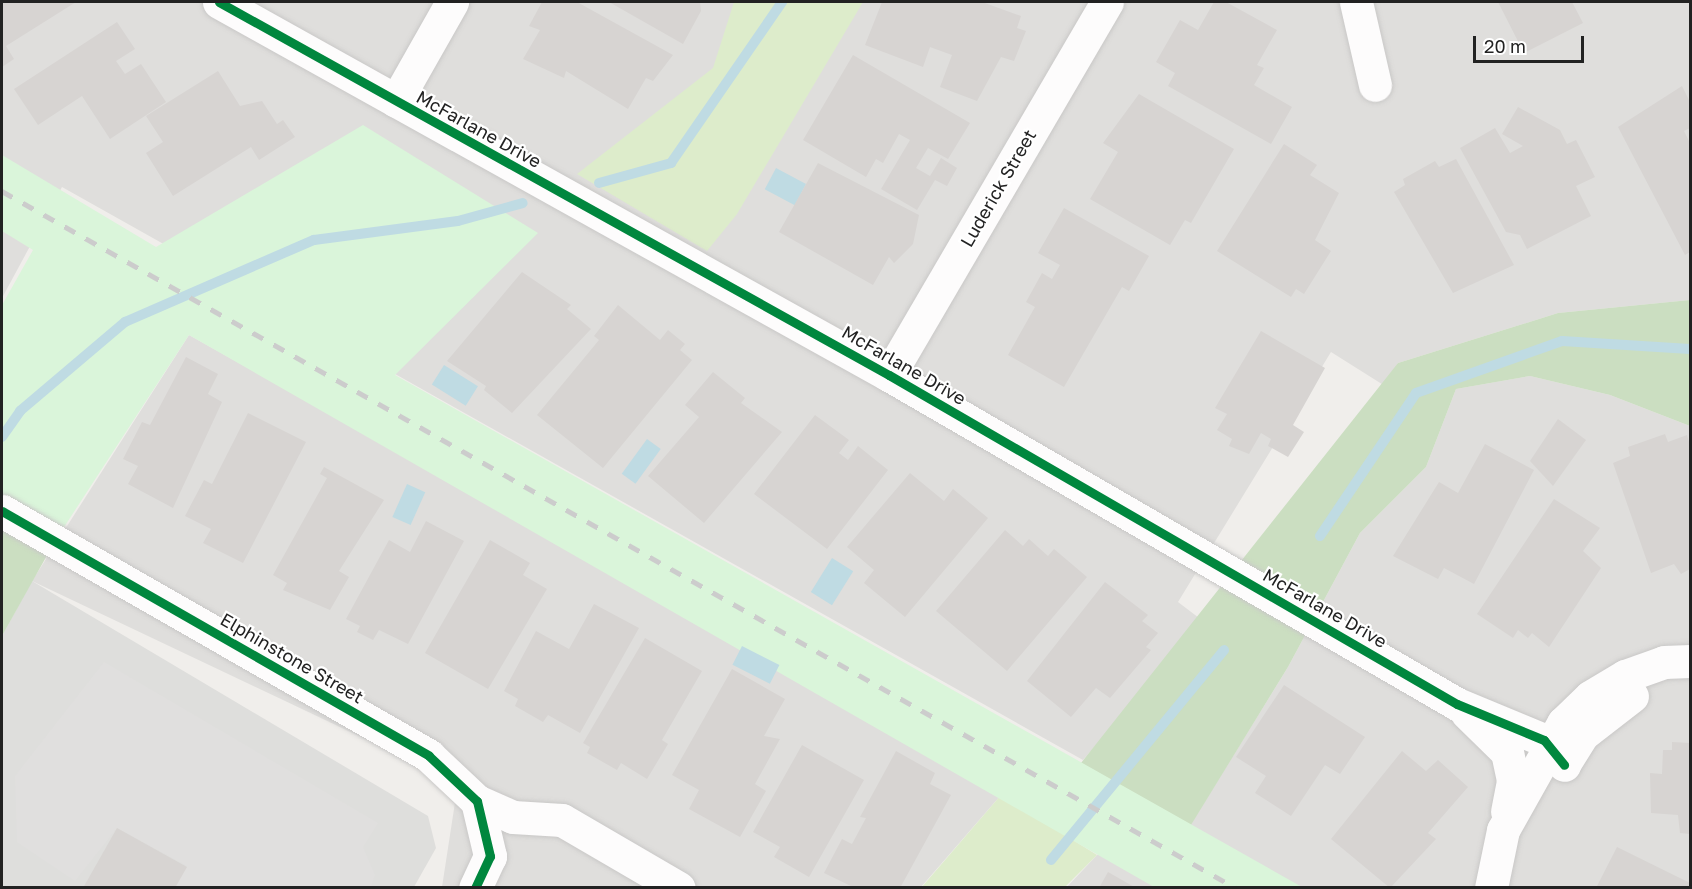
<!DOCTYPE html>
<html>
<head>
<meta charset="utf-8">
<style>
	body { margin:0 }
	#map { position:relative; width:1692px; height:889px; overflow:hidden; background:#f0eeeb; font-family:"Golos Text",sans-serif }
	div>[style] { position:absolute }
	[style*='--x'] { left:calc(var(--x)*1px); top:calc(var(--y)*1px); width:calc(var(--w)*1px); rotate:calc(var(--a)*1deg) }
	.residential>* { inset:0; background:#dfdedc }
	.religious>* { inset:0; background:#dededc }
	.grass>* { inset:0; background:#ddeccb }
	.forest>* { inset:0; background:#cbdec1 }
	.park>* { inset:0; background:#daf5da }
	.parking>* { inset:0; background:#e0dfde }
	.water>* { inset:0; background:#bfdbe3; transform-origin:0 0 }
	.stream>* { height:10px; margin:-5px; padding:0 5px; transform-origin:5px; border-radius:5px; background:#bfdbe3 }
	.building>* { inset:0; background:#d7d4d2 }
	.roads { filter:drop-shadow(0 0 2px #c9c8c7) drop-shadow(0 0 2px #c9c8c7) }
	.street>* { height:33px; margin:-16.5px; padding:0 16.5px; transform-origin:16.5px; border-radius:16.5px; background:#fdfcfc }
	.rail>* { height:4.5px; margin-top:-2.25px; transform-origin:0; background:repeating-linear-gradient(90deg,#ccc 0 12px,transparent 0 24px) }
	.cycleway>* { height:9px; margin:-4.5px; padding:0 4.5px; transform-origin:4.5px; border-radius:4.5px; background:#00873e }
	span { translate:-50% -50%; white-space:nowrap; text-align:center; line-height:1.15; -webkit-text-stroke:4.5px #fff; paint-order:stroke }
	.street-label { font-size:18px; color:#222 }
	.frame { position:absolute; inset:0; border:3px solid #222; pointer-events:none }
	.scale { position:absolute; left:1473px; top:36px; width:111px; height:27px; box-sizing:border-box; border:3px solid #222; border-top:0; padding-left:8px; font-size:18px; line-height:21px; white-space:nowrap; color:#222; -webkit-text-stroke:4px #fff; paint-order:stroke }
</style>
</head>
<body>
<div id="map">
	<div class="residential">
		<i style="clip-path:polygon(2px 2px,1690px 2px,1690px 300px,1558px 313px,1398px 363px,1385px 386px,1331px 352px,1178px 602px,1203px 621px,1083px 760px,62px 187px,2px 298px)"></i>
		<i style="clip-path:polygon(189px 335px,852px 707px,1001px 795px,921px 887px,442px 887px,458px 783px,32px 581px)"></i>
		<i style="clip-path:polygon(1530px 376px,1610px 395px,1690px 426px,1690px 887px,1066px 888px,1097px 855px,1191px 824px,1288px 667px,1360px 533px,1426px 467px,1456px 389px)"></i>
	</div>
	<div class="religious">
		<i style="clip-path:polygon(32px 581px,428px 816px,436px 848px,414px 887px,2px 888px,2px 636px)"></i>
	</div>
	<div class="grass">
		<i style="clip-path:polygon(734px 2px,863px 2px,737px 214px,707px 251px,577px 174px,713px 68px)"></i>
		<i style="clip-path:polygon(1001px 795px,1097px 855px,1065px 887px,921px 888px)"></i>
	</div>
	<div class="forest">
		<i style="clip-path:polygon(1690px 300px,1690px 426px,1610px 395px,1530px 376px,1456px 389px,1426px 467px,1360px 533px,1288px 667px,1191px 825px,1081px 763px,1398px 363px,1558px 313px)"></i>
		<i style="clip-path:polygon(2px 511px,55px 541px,2px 636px)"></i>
	</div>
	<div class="park">
		<i style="clip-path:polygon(363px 125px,538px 233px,395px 375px,1302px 887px,1154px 887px,189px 335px,55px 541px,2px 511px,2px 305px,33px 250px,2px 231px,2px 155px,156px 247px)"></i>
	</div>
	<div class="parking">
		<i style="clip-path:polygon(104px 662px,378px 823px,363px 847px,375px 875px,371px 887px,175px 887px,187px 866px,117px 828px,75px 881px,17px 842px,15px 776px)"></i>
	</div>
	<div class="water">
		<i style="left:776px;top:168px;width:34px;height:24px;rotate:28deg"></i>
		<i style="left:444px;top:365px;width:40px;height:23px;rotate:32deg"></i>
		<i style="left:647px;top:439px;width:17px;height:43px;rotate:36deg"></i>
		<i style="left:407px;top:484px;width:20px;height:36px;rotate:24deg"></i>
		<i style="left:832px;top:558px;width:25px;height:40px;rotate:32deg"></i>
		<i style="left:742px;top:646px;width:42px;height:21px;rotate:27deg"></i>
	</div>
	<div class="stream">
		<i style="--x:599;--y:183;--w:75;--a:-15.5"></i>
		<i style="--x:671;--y:163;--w:196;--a:-55.4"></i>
		<i style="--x:2;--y:437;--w:32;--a:-55"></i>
		<i style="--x:20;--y:411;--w:138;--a:-40.3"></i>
		<i style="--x:125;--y:322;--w:206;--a:-23.5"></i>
		<i style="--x:314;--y:240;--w:145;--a:-7.5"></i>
		<i style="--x:458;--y:221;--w:67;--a:-15.5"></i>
		<i style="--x:1320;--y:536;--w:172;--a:-56.1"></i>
		<i style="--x:1416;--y:393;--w:155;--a:-19.6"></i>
		<i style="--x:1562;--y:341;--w:128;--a:3.6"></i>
		<i style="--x:1051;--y:860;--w:272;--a:-50.5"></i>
	</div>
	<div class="building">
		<i style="clip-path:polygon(2px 2px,76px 2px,6px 46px,14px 59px,2px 67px)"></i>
		<i style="clip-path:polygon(542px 2px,577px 2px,673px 55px,653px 81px,646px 78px,628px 109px,566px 71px,564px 78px,523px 59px,540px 30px,529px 26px)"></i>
		<i style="clip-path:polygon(609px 2px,700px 2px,701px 11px,683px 44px)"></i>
		<i style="clip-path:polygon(882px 2px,982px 2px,1021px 16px,1017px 28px,1026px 31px,1014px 61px,1001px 57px,977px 101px,940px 87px,952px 55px,930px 47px,923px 67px,865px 45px)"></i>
		<i style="clip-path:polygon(1214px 2px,1226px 2px,1277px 30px,1257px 65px,1264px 68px,1254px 85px,1292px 107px,1271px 144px,1168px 86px,1175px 73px,1156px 62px,1180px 20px,1198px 30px)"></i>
		<i style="clip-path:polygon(1498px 2px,1572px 2px,1583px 23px,1524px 53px)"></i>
		<i style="clip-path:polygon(117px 22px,135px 49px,116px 61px,125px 74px,141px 64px,166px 102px,110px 139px,82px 96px,38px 125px,14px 89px)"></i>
		<i style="clip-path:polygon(853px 55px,970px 123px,948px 159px,928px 148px,916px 168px,930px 176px,941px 158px,957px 168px,947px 186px,935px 180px,917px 210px,881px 189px,910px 140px,899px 134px,883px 163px,876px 159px,866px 177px,803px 140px)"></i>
		<i style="clip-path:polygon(218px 71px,240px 106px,262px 101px,277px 124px,283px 120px,295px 137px,259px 160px,251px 147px,173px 196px,146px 153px,163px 142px,146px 116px)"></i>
		<i style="clip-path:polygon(1682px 86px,1690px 102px,1690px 128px,1684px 131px,1690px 143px,1690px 252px,1685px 255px,1618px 127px)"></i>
		<i style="clip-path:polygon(1139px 94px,1234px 149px,1191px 223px,1185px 220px,1170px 245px,1090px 199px,1118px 152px,1103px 143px)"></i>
		<i style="clip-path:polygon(1518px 107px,1560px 130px,1567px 144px,1576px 140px,1595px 177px,1576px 186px,1591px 216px,1527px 249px,1520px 235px,1506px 232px,1460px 148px,1495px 128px,1510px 153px,1523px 146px,1502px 134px)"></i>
		<i style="clip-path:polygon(1284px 144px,1317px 165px,1310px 175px,1339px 193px,1315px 240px,1331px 251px,1304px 294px,1296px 289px,1291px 297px,1217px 251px)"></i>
		<i style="clip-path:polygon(1456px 159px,1514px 265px,1453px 293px,1394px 192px,1405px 185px,1403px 179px,1435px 161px,1439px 167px)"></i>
		<i style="clip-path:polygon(818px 163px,919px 215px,913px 244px,894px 263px,889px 257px,873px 285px,779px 232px)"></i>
		<i style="clip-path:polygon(1064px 208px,1149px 256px,1129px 291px,1122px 287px,1064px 387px,1008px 355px,1035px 307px,1026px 302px,1042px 273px,1052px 279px,1060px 265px,1038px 253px)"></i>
		<i style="clip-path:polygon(522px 272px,571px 305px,567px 309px,591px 329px,512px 413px,484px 390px,486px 386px,447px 361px)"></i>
		<i style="clip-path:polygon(618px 305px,660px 340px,668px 330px,685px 344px,680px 350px,692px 360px,603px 468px,537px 415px,599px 340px,594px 336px)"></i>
		<i style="clip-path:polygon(1261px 331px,1325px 368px,1293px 425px,1304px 432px,1288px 457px,1268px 446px,1271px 439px,1261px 433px,1249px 454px,1229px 446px,1232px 439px,1217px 430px,1227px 414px,1215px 408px)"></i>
		<i style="clip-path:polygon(186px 357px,218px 374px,208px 394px,222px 402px,173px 508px,128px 484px,138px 466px,123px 459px,142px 422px,150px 425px)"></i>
		<i style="clip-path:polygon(713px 372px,745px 398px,741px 403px,782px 432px,704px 523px,648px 476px,699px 417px,685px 405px)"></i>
		<i style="clip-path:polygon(248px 413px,306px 442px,243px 563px,203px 543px,211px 529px,185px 516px,204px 480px,212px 484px)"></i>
		<i style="clip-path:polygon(815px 415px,849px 440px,839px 453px,848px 460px,858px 446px,888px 470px,827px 549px,754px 494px)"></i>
		<i style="clip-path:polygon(1558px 419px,1586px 440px,1553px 486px,1530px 461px)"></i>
		<i style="clip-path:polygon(1665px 434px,1668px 442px,1687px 435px,1690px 445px,1690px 569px,1681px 574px,1674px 564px,1651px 573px,1613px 463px,1630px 456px,1628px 447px)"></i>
		<i style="clip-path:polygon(1485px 444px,1534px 470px,1474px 584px,1444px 568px,1438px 579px,1393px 556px,1439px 482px,1458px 493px)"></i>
		<i style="clip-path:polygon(324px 467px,384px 500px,339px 571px,349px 577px,330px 610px,283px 590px,287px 583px,273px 575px,327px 478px,320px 474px)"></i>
		<i style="clip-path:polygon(910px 473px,944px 501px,953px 489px,988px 518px,905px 617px,864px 583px,874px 570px,847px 547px)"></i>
		<i style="clip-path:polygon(1554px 499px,1600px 528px,1583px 551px,1601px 568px,1549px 647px,1532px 633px,1528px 638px,1518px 630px,1513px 638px,1477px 614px)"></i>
		<i style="clip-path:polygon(426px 521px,464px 541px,408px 644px,379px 630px,373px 640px,357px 632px,360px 626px,346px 619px,389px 540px,410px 552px)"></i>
		<i style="clip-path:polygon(1005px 530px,1023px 546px,1029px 539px,1048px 556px,1054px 549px,1087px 577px,1007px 671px,936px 611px)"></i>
		<i style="clip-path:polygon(490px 540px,530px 563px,523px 575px,547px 589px,488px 689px,425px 653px)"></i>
		<i style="clip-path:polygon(1105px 582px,1148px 615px,1142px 621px,1158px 633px,1146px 647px,1151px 650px,1110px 698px,1096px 688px,1071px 717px,1027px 681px)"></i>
		<i style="clip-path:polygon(594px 604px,639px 628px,580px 733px,548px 715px,543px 722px,515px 706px,518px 699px,504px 691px,536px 631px,569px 649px)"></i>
		<i style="clip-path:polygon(645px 638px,702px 671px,662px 740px,668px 744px,647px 779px,621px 763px,617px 770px,587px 753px,590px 747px,583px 743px)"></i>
		<i style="clip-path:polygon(732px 669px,785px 699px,764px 736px,780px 739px,755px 784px,766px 791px,740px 837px,689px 809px,699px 790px,672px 775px)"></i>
		<i style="clip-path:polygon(1284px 685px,1365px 737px,1340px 774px,1325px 765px,1291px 816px,1255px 793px,1266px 776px,1236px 757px)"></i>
		<i style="clip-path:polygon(1672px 742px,1690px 743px,1690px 834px,1680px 833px,1678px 815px,1651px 813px,1650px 773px,1662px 774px,1663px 750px,1672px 750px)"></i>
		<i style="clip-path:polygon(802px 745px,864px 780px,809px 877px,774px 857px,780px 847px,753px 832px)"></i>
		<i style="clip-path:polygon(896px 751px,935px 773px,930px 784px,951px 795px,900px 888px,855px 888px,824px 873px,842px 839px,852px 844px,866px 818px,860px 817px)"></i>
		<i style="clip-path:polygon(1402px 751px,1426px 771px,1438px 760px,1468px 787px,1428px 833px,1436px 839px,1390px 888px,1331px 839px)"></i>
		<i style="clip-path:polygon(117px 828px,187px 867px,175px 888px,83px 888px)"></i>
		<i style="clip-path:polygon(1617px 847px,1690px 883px,1690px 888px,1596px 888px)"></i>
		<i style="clip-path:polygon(1108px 872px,1136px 888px,1099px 888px)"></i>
	</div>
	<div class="roads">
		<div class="street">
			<i style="--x:219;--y:2;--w:767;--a:29.11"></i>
			<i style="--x:889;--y:375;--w:656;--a:30.08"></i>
			<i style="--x:1457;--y:704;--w:94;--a:22.5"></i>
			<i style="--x:1544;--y:740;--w:32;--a:51"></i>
			<i style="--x:1356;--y:2;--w:85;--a:77.1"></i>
			<i style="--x:396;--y:101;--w:114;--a:-60.5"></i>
			<i style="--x:889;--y:375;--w:432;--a:-59.7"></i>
			<i style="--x:2;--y:511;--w:492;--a:29.8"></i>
			<i style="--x:429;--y:756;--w:66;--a:43.2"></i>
			<i style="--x:477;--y:801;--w:57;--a:76.7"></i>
			<i style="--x:490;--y:856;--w:35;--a:115"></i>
			<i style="--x:1467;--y:713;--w:56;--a:44.3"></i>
			<i style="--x:1507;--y:752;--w:30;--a:78"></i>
			<i style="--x:1513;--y:781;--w:31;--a:101"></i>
			<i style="--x:1564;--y:764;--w:36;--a:-58"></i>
			<i style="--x:1583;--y:734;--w:62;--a:-37.8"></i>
			<i style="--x:477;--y:801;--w:39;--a:24"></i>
			<i style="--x:513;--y:817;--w:49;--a:3.5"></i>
			<i style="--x:562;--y:820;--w:135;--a:30.2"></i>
			<i style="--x:1491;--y:888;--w:59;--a:-78.3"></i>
			<i style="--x:1503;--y:830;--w:123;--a:-60.7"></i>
			<i style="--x:1563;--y:723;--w:37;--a:-44"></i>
			<i style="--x:1590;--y:697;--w:41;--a:-31"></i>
			<i style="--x:1625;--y:676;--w:41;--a:-19.7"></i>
			<i style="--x:1664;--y:662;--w:26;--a:-2"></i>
		</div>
	</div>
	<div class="rail">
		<i style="--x:2;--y:191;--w:1417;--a:29.46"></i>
	</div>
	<div class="cycleway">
		<i style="--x:219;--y:2;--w:767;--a:29.11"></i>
		<i style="--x:889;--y:375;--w:656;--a:30.08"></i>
		<i style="--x:1457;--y:704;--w:94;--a:22.5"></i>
		<i style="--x:1544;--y:740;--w:32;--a:51"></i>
		<i style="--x:2;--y:511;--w:492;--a:29.8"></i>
		<i style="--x:429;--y:756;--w:66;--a:43.2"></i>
		<i style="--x:477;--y:801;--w:57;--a:76.7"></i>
		<i style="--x:490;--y:856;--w:35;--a:115"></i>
	</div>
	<div class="street-label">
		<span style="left:479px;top:129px;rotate:29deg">McFarlane Drive</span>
		<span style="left:998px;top:188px;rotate:-60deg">Luderick Street</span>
		<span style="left:904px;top:365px;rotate:30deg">McFarlane Drive</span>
		<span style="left:1325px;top:608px;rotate:30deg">McFarlane Drive</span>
		<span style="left:292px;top:658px;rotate:30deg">Elphinstone Street</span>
	</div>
	<div class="frame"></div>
	<div class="scale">20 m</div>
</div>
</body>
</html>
